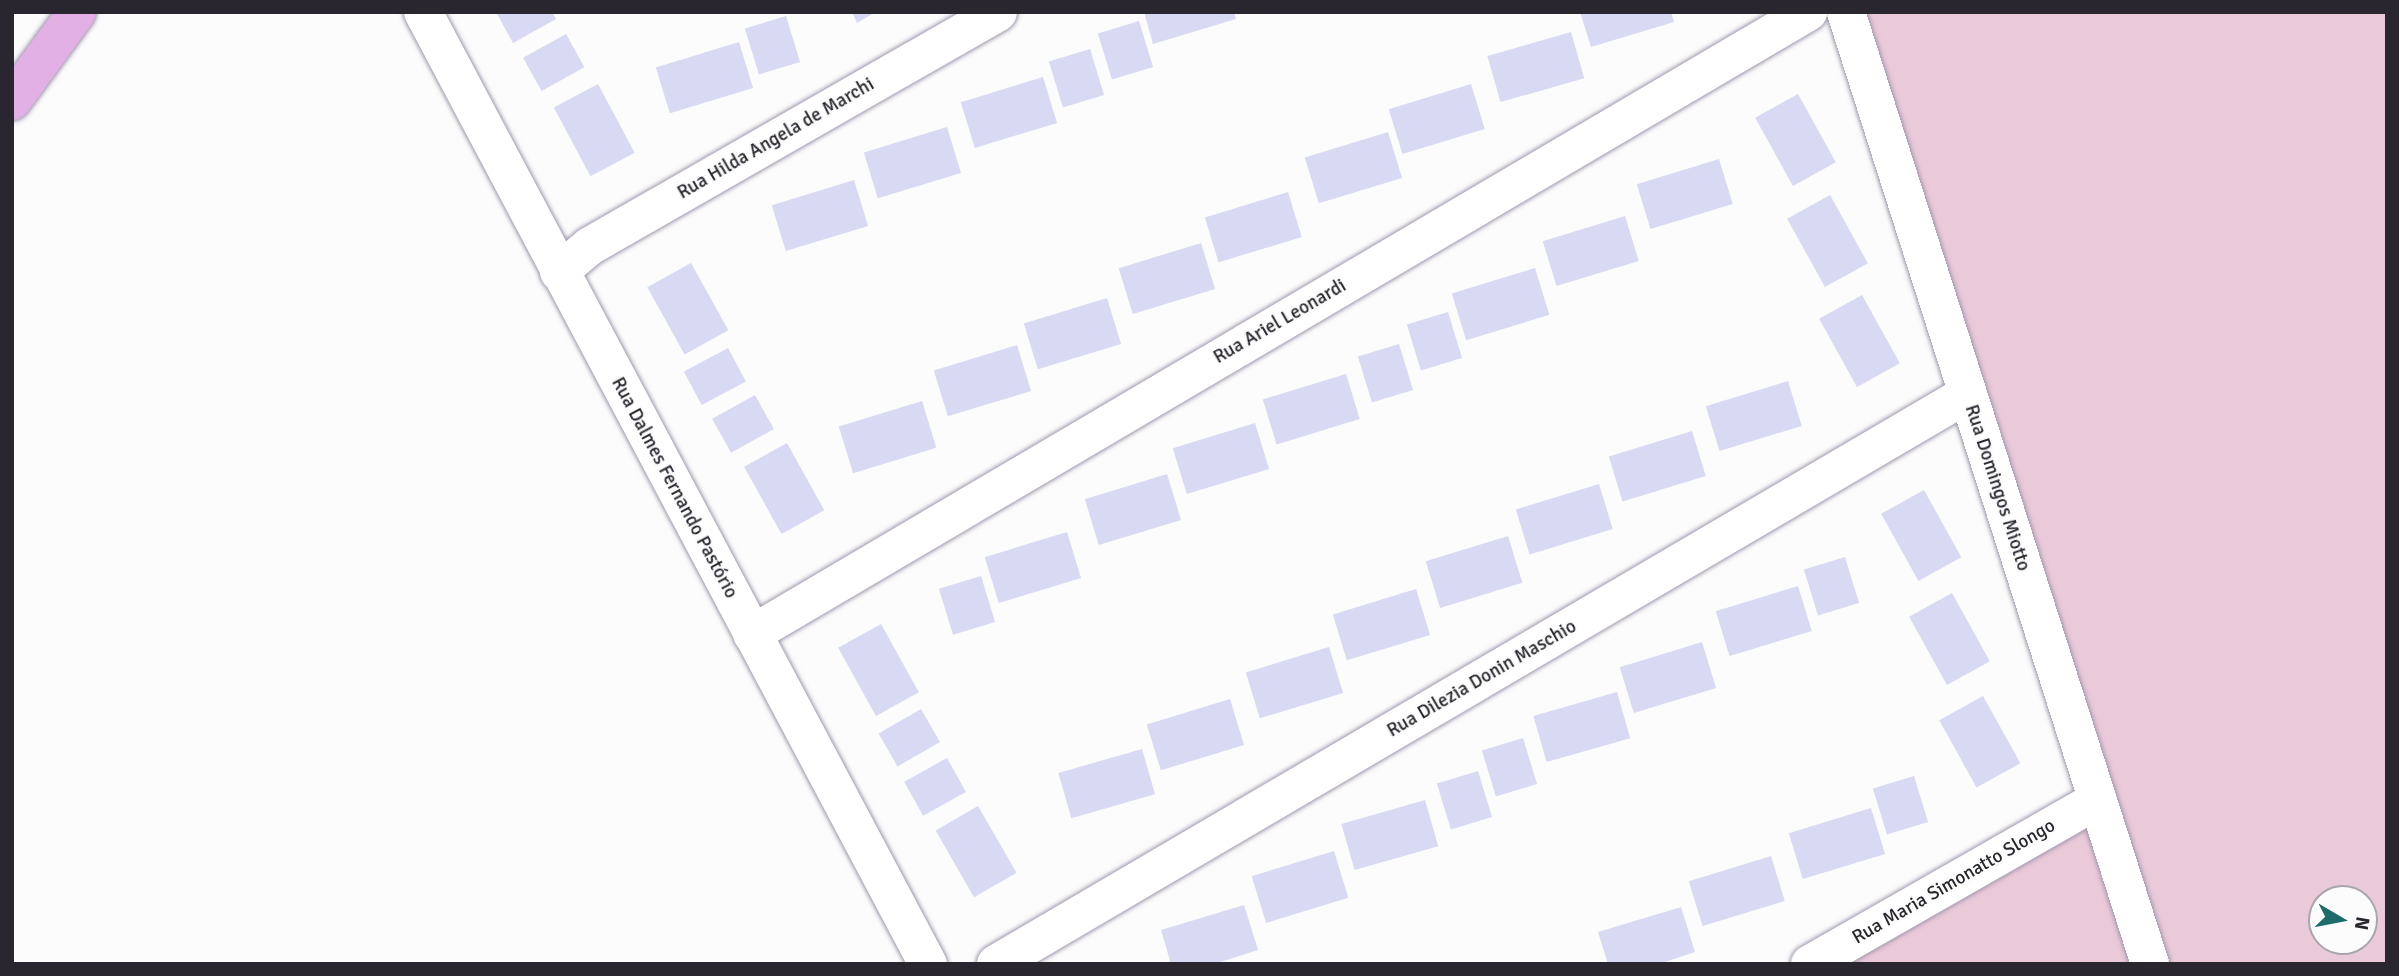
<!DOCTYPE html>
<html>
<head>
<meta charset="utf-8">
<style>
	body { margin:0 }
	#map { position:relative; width:2399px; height:976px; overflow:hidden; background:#fcfcfc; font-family:Signika,sans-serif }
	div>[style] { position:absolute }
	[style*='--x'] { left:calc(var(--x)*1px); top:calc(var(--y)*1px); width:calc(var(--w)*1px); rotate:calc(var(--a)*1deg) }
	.green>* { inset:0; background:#eac9d9 }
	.building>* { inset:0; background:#d8d9f2; transform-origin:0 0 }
	.roads { filter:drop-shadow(0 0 2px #a197ae) drop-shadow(0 0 2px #a197ae) }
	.minor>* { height:38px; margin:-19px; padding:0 19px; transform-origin:19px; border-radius:19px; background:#fff }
	.major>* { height:38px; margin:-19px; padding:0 19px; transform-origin:19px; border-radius:19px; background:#e3b0e5 }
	span { translate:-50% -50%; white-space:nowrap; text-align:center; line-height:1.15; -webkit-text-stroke:5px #fcfcfc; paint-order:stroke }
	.street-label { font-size:19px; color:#2a262f }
	.frame { position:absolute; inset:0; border:14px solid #2a262f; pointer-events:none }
	.north { position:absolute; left:2308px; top:885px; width:70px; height:70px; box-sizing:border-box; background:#fcfcfc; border:2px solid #a8a6aa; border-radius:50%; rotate:100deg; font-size:19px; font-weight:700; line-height:28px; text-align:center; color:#2a262f }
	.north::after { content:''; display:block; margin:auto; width:24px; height:32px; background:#1e6b6c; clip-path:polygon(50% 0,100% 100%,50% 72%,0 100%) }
</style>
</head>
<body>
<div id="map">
	<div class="green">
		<i style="clip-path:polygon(evenodd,1848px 12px,2387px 12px,2387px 964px,2154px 964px,1848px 12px,2322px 899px,2364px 899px,2364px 941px,2322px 941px,2322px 899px)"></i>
		<i style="clip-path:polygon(2093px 818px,2140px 964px,1835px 964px)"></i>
	</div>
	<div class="building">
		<i style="clip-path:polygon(496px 12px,552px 12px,556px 19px,513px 43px)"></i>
		<i style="clip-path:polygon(852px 12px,876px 12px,857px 23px)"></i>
		<i style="clip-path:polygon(1144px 12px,1234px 12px,1236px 19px,1153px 44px)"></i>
		<i style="clip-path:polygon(1580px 12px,1671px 12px,1674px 22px,1591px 47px)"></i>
		<i style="left:786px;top:16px;width:48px;height:43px;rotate:73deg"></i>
		<i style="left:1139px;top:21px;width:48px;height:43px;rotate:73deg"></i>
		<i style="left:1571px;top:32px;width:48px;height:87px;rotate:74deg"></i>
		<i style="left:566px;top:34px;width:38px;height:49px;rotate:61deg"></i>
		<i style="left:739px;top:42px;width:48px;height:87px;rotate:73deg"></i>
		<i style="left:1090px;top:49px;width:48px;height:43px;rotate:73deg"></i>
		<i style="left:1043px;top:77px;width:48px;height:86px;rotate:73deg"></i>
		<i style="left:598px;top:84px;width:78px;height:50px;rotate:62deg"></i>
		<i style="left:1471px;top:84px;width:47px;height:86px;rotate:73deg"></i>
		<i style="left:1798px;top:94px;width:78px;height:49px;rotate:61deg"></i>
		<i style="left:947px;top:127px;width:48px;height:87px;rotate:73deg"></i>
		<i style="left:1388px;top:132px;width:48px;height:87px;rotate:73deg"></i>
		<i style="left:1719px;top:159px;width:47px;height:86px;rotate:73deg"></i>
		<i style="left:854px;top:180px;width:48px;height:86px;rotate:73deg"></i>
		<i style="left:1288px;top:192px;width:47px;height:87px;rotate:73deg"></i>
		<i style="left:1830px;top:195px;width:78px;height:49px;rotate:61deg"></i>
		<i style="left:1625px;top:216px;width:47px;height:86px;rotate:73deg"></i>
		<i style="left:1201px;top:243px;width:48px;height:86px;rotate:73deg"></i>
		<i style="left:691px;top:263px;width:77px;height:50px;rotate:61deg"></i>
		<i style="left:1535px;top:268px;width:49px;height:87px;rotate:73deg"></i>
		<i style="left:1862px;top:295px;width:78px;height:49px;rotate:61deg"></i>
		<i style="left:1107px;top:298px;width:48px;height:87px;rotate:73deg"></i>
		<i style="left:1448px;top:312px;width:48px;height:43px;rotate:73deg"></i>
		<i style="left:1399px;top:344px;width:48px;height:43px;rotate:73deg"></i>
		<i style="left:1017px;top:345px;width:48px;height:87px;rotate:73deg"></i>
		<i style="left:728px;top:348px;width:38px;height:50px;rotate:62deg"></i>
		<i style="left:1346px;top:374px;width:47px;height:87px;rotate:73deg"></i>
		<i style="left:1788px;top:381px;width:47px;height:86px;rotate:73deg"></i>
		<i style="left:755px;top:395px;width:39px;height:49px;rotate:61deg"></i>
		<i style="left:922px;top:401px;width:49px;height:87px;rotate:73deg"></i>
		<i style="left:1255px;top:423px;width:48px;height:86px;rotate:73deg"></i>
		<i style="left:1692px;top:431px;width:47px;height:87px;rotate:73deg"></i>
		<i style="left:787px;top:443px;width:77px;height:49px;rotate:61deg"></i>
		<i style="left:1167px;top:474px;width:48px;height:86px;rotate:73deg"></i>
		<i style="left:1599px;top:484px;width:47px;height:87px;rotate:73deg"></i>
		<i style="left:1924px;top:490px;width:77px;height:49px;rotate:61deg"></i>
		<i style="left:1067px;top:532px;width:48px;height:86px;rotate:73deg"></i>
		<i style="left:1508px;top:536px;width:49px;height:86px;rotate:73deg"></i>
		<i style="left:1845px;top:557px;width:48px;height:43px;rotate:73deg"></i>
		<i style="left:981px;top:576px;width:48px;height:44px;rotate:73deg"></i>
		<i style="left:1798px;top:586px;width:47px;height:86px;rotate:73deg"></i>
		<i style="left:1416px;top:589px;width:48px;height:87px;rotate:73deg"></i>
		<i style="left:1952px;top:593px;width:78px;height:49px;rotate:61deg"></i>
		<i style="left:881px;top:624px;width:78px;height:49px;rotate:61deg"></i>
		<i style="left:1702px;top:642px;width:48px;height:86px;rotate:73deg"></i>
		<i style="left:1329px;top:647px;width:48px;height:87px;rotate:73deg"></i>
		<i style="left:1617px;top:692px;width:48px;height:87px;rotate:74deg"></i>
		<i style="left:1983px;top:696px;width:77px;height:50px;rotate:61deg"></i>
		<i style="left:1230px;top:699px;width:48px;height:87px;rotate:73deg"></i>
		<i style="left:921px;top:709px;width:38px;height:49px;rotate:60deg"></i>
		<i style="left:1523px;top:738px;width:48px;height:43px;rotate:73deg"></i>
		<i style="left:1142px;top:749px;width:47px;height:87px;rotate:74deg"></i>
		<i style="left:947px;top:758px;width:39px;height:49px;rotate:61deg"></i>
		<i style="left:1478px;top:771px;width:48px;height:43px;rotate:73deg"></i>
		<i style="left:1914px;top:776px;width:48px;height:43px;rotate:73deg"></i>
		<i style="left:1425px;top:800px;width:48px;height:87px;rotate:74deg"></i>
		<i style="left:978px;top:806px;width:77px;height:49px;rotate:60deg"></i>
		<i style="left:1871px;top:808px;width:48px;height:86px;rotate:73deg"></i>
		<i style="left:1334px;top:851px;width:49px;height:86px;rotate:73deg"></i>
		<i style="left:1771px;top:856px;width:47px;height:86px;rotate:73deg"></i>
		<i style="clip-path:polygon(1244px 905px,1258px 950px,1214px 964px,1171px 964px,1161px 930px)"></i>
		<i style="clip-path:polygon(1681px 907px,1695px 952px,1659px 964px,1608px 964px,1598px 932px)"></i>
	</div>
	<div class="roads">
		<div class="minor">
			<i style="--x:423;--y:12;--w:1078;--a:62.06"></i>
			<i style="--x:1846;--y:12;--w:999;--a:72.29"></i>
			<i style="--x:559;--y:272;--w:40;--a:-40"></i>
			<i style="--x:590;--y:246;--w:470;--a:-29.8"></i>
			<i style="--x:752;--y:634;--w:1226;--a:-30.5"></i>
			<i style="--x:996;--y:964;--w:1126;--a:-30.41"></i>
			<i style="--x:1810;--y:964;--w:331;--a:-29.7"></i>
		</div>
		<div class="major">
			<i style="--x:12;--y:101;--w:110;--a:-53.9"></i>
		</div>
	</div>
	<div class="street-label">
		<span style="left:776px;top:139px;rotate:-30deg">Rua Hilda Angela de Marchi</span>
		<span style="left:1280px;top:322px;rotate:-30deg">Rua Ariel Leonardi</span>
		<span style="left:674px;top:488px;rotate:62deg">Rua Dalmes Fernando Pastório</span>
		<span style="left:1997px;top:488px;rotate:72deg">Rua Domingos Miotto</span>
		<span style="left:1482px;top:679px;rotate:-30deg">Rua Dilezia Donin Maschio</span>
		<span style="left:1954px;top:882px;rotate:-30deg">Rua Maria Simonatto Slongo</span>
	</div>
	<div class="frame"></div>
	<div class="north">N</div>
</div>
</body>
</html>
